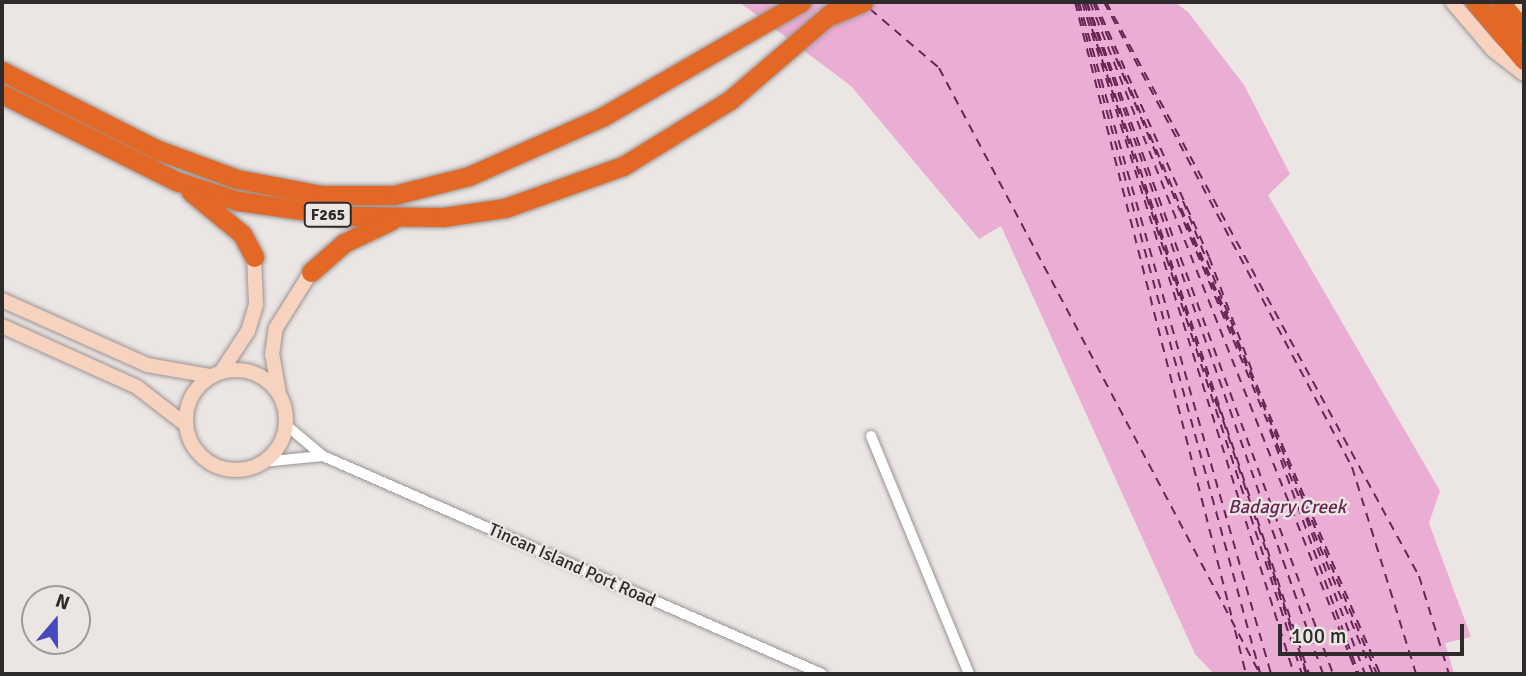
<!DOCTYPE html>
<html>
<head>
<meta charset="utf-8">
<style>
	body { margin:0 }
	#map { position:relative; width:1526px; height:676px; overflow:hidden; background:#ebe5e4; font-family:Signika,sans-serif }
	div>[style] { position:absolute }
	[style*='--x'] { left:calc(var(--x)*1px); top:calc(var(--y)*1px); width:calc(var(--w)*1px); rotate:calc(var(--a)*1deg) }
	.water>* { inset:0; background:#eaadd3 }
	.ferry>* { height:2px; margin-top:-1px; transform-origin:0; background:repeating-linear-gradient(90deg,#692455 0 9px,transparent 0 16px) }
	.roads { filter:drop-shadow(0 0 2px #9a9494) drop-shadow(0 0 2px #9a9494) }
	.street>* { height:10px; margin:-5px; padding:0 5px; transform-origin:5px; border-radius:5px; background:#fff }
	.secondary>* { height:14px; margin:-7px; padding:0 7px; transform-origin:7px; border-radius:7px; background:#f7d2be }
	.secondary>.ring { margin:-7px; padding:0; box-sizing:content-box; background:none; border:14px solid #f7d2be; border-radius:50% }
	.highway>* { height:19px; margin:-9.5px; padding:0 9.5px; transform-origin:9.5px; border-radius:9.5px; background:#e36825 }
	span { translate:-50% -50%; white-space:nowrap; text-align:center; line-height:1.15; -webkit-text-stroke:5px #ebe5e4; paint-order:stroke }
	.shield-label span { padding:2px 5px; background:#ebe5e4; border:2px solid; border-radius:5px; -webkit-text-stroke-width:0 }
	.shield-label { font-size:16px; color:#2d2b2b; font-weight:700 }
	.street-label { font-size:18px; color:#2d2b2b }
	.water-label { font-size:19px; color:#692455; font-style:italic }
	.frame { position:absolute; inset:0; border:4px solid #2d2b2b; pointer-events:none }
	.north { position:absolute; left:21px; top:585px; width:70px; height:70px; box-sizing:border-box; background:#ebe5e4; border:2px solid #9f9b9a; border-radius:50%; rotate:20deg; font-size:19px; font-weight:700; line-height:28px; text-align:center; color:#2d2b2b }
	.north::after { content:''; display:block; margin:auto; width:24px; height:32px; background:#4648bd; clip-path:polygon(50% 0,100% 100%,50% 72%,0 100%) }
	.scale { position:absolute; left:1278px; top:624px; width:186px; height:32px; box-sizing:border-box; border:4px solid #2d2b2b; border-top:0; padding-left:9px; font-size:21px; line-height:24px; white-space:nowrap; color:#2d2b2b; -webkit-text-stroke:5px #ebe5e4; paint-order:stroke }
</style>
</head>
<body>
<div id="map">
	<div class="water">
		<i style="clip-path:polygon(739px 2px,1175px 2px,1188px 12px,1244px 85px,1290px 174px,1268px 195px,1440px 491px,1429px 523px,1471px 637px,1445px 643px,1454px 674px,1214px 674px,1195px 654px,1001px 226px,979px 239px,851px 86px)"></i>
	</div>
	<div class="ferry">
		<i style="--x:1075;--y:2;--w:640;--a:75.7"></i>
		<i style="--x:1077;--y:2;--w:696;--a:74.74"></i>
		<i style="--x:1079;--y:2;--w:699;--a:74.05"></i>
		<i style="--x:1082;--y:2;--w:705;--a:72.49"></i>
		<i style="--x:1084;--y:2;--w:709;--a:71.49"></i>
		<i style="--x:1086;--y:2;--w:713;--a:70.57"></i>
		<i style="--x:1087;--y:2;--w:716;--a:69.89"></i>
		<i style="--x:1090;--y:2;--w:723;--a:68.33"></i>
		<i style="--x:1093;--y:2;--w:731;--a:66.87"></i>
		<i style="--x:1095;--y:2;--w:279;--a:65.9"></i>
		<i style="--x:1209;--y:257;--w:122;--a:69.3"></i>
		<i style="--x:1104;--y:2;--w:527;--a:61.93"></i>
		<i style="--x:1352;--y:467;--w:217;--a:72.8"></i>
		<i style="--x:1106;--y:2;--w:654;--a:61.4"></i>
		<i style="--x:1419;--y:576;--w:102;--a:73"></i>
		<i style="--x:870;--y:9;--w:91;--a:40.5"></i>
		<i style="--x:939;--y:68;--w:686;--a:62.09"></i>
		<i style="--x:1092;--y:29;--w:678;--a:71.97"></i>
		<i style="--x:1116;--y:58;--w:166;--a:67.3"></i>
		<i style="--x:1144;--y:186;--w:232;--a:71.6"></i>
		<i style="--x:1183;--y:201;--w:135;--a:68.2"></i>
		<i style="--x:1180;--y:209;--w:146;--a:67"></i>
		<i style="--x:1184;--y:222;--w:490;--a:67.3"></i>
		<i style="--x:1237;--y:343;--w:359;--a:67.1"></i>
		<i style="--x:1218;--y:405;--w:283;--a:71.7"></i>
		<i style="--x:1270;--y:430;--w:260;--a:70"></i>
		<i style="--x:1306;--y:518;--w:167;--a:69.3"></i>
		<i style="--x:1268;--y:561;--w:119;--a:71.4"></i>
		<i style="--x:1235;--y:630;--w:45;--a:76"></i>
	</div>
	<div class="roads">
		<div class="street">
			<i style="--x:286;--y:425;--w:48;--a:40"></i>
			<i style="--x:323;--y:456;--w:545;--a:23.6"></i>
			<i style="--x:871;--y:436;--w:257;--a:67.6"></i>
			<i style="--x:262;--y:462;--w:61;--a:-5.6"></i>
		</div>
		<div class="secondary">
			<i style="--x:1452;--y:2;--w:63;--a:49.5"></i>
			<i style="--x:1493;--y:50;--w:39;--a:38"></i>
			<i style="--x:1521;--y:2;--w:5;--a:53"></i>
			<i style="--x:2;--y:300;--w:159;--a:24.1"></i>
			<i style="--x:147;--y:365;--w:65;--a:9.8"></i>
			<i style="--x:2;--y:326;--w:148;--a:24.3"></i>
			<i style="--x:137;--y:387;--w:62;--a:37.8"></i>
			<i class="ring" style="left:186px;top:370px;width:86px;height:86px"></i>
			<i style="--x:221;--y:372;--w:49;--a:-56.6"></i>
			<i style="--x:248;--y:331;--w:28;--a:-73"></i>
			<i style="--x:256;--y:304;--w:47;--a:-92.4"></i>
			<i style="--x:279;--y:393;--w:39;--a:-100"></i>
			<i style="--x:272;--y:355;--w:27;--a:-82"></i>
			<i style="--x:276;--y:328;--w:66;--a:-58"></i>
		</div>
		<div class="highway">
			<i style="--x:1475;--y:2;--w:76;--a:49.8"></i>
			<i style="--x:1500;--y:2;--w:38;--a:50"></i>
			<i style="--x:832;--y:15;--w:34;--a:-23"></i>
			<i style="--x:2;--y:71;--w:175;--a:26.9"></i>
			<i style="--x:158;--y:150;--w:84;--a:20.2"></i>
			<i style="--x:237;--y:179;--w:86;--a:10.7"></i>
			<i style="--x:322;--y:195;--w:72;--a:0"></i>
			<i style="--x:394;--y:195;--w:77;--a:-14.2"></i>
			<i style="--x:469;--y:176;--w:145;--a:-23.9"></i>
			<i style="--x:602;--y:117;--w:230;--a:-30"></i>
			<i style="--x:2;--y:94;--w:195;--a:26.6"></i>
			<i style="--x:176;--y:181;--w:65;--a:17.9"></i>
			<i style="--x:238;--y:201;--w:107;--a:8.1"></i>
			<i style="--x:344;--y:216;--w:99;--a:0.6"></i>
			<i style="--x:443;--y:217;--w:63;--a:-8.3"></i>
			<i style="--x:505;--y:208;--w:125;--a:-19.6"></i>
			<i style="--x:623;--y:166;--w:126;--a:-31.7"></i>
			<i style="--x:730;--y:100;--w:150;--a:-40.7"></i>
			<i style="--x:191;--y:192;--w:66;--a:39.5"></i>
			<i style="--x:242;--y:234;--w:26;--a:62"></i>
			<i style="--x:311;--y:272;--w:44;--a:-41.3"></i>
			<i style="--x:344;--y:243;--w:53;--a:-25.6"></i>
		</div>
	</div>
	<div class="shield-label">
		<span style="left:328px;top:215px">F265</span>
	</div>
	<div class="street-label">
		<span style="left:572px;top:565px;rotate:24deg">Tincan Island Port Road</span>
	</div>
	<div class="water-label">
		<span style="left:1287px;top:508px">Badagry Creek</span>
	</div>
	<div class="frame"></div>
	<div class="north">N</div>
	<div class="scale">100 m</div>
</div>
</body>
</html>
